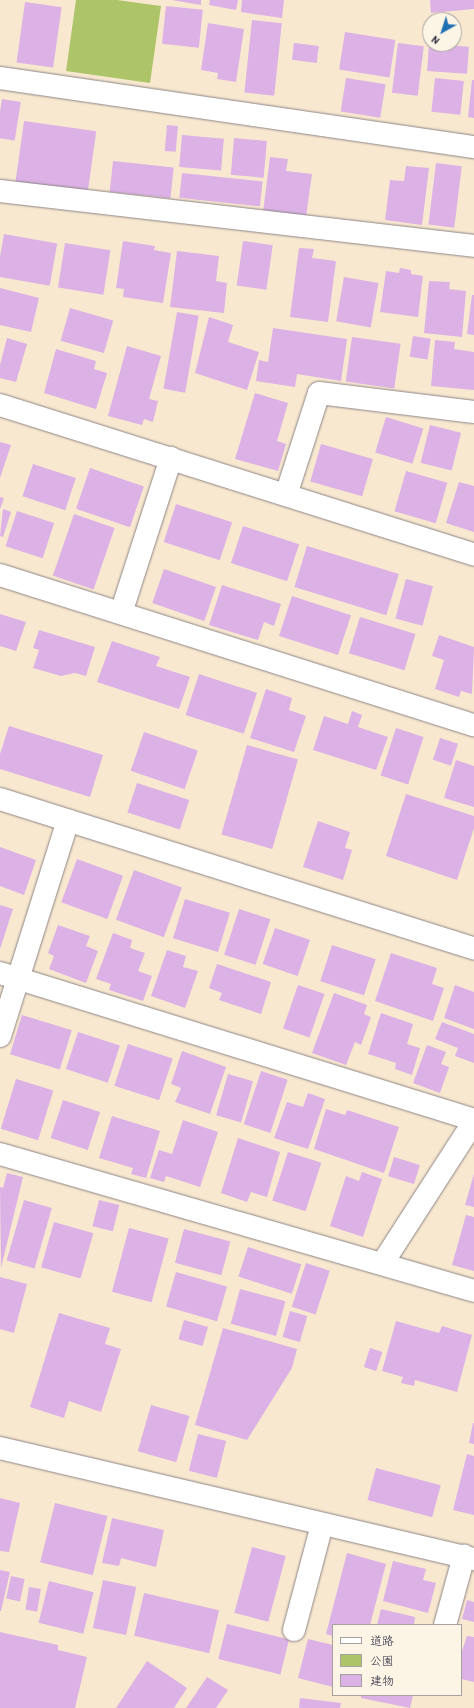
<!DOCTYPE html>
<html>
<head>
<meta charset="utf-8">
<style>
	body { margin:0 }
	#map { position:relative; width:474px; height:1708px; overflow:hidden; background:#f8e8d0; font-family:"Patrick Hand","Klee One",sans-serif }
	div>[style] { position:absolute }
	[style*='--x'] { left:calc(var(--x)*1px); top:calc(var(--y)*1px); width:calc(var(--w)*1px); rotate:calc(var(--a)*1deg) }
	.green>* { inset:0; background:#aec468 }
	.building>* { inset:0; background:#dcb1e5; transform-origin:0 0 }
	.roads { filter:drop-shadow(0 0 1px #8d8586) drop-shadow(0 0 1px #8d8586) }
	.minor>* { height:22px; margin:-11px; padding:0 11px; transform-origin:11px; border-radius:11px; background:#fff }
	span { translate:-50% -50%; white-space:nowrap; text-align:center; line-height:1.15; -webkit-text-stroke:4px #fcf5e5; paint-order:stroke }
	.legend { position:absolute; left:332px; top:1624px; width:130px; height:72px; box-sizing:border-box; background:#fcf5e5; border:1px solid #a5a1a1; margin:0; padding:5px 7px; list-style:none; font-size:12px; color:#22223b }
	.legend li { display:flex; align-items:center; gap:8px; height:20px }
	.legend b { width:20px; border:1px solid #a5a1a1 }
	.north { position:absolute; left:422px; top:12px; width:40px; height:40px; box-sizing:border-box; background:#fcf5e5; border:1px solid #a5a1a1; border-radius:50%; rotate:219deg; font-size:11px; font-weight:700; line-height:16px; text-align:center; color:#22223b }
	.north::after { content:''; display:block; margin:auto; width:14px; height:18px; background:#1f6fb2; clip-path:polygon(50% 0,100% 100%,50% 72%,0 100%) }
</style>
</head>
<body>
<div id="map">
	<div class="green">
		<i style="clip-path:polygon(76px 0,117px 0,161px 6px,150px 83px,66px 71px)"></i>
	</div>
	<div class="building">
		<i style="clip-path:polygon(172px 0,201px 0,201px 5px)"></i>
		<i style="clip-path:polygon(210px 0,238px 0,236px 10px,209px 5px)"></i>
		<i style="clip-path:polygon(242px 0,284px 0,282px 18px,241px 12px)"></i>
		<i style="clip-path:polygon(430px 0,474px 0,474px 9px,431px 13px)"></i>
		<i style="left:25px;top:2px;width:37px;height:61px;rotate:8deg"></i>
		<i style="left:166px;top:6px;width:37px;height:38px;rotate:6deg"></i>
		<i style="left:252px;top:20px;width:30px;height:73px;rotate:6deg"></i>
		<i style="clip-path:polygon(208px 23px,244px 29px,236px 82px,217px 79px,218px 73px,201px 70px)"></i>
		<i style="left:345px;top:32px;width:51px;height:38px;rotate:9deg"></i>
		<i style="left:294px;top:43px;width:25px;height:17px;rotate:7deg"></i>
		<i style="left:398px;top:43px;width:26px;height:50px;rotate:7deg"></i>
		<i style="left:429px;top:44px;width:40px;height:27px;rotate:4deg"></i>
		<i style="left:346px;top:78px;width:40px;height:34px;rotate:9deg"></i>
		<i style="left:435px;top:78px;width:29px;height:34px;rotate:6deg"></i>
		<i style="clip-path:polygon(472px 80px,474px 80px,474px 118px,468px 117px)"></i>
		<i style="left:2px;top:99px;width:19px;height:39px;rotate:9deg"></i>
		<i style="left:24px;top:121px;width:73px;height:62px;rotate:8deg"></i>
		<i style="left:167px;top:125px;width:11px;height:26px;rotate:5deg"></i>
		<i style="left:182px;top:135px;width:42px;height:32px;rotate:5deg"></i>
		<i style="left:234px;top:138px;width:33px;height:37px;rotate:5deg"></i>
		<i style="clip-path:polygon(270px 157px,288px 159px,286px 171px,312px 174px,306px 217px,263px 212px)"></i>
		<i style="left:113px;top:161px;width:61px;height:31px;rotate:6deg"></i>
		<i style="left:436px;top:163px;width:26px;height:62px;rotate:7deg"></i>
		<i style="clip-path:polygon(406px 166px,429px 168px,422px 225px,385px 220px,390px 180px,404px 181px)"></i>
		<i style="left:182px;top:173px;width:81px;height:25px;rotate:6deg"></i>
		<i style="left:4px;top:234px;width:54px;height:43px;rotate:10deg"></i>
		<i style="clip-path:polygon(123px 241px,155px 246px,154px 250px,171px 253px,163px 303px,123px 297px,124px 289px,116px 288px)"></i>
		<i style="left:243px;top:241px;width:30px;height:45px;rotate:8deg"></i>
		<i style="left:65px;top:243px;width:46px;height:45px;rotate:9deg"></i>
		<i style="clip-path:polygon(299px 248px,314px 249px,312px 258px,336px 261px,328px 322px,290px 317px)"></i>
		<i style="clip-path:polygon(177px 251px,219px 256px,216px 281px,227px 283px,224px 313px,170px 307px)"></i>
		<i style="clip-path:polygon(400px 268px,411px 270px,411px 274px,423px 276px,418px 317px,380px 312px,386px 271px,399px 273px)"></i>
		<i style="left:344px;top:277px;width:35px;height:45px;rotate:10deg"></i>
		<i style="clip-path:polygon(429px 281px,450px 282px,449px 289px,466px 291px,462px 337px,424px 333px)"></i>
		<i style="clip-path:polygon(0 288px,39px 298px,31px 332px,0 325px)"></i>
		<i style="clip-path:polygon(472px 295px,474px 295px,474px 335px,467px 334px)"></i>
		<i style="left:70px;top:308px;width:45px;height:34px;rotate:16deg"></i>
		<i style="left:177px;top:312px;width:22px;height:78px;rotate:10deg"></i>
		<i style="clip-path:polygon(209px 317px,233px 325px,228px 342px,259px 352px,247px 390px,195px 373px)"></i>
		<i style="clip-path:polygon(273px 328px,347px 339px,341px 381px,297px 374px,295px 387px,256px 381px,259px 360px,268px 362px)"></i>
		<i style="left:413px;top:336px;width:18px;height:21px;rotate:9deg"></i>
		<i style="left:352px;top:337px;width:49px;height:45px;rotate:8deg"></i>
		<i style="clip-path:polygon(7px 338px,27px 344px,16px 382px,0 378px,0 365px)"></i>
		<i style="clip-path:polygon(435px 340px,455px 342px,454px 349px,474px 352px,474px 390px,431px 386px)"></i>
		<i style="clip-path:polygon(127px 346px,161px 356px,149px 399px,158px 401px,153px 422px,144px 419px,142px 425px,108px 416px)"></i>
		<i style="clip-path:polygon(56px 349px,96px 361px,94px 369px,107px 373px,96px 409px,44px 393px)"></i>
		<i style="clip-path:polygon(255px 393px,288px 403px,277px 441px,286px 444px,278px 471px,235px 459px)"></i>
		<i style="left:386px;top:417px;width:39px;height:37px;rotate:17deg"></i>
		<i style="left:430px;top:425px;width:32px;height:39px;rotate:14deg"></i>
		<i style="clip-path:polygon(0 442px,11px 445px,0 478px)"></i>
		<i style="left:321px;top:444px;width:54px;height:39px;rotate:16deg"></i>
		<i style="left:33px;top:464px;width:45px;height:34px;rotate:18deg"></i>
		<i style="left:90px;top:468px;width:57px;height:43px;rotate:19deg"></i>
		<i style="left:406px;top:471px;width:43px;height:42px;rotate:16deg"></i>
		<i style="clip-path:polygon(459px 482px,474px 486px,474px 532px,446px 523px)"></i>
		<i style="clip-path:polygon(0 497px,4px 498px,0 509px)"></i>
		<i style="left:176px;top:504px;width:59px;height:40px;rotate:18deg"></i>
		<i style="clip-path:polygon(3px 509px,11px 512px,3px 537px,0 536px)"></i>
		<i style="left:17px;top:511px;width:39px;height:37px;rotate:18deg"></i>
		<i style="left:74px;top:514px;width:43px;height:65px;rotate:19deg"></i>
		<i style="left:243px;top:526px;width:59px;height:39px;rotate:18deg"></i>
		<i style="left:307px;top:546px;width:96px;height:43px;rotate:17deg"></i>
		<i style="left:164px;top:569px;width:55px;height:36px;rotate:19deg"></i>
		<i style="left:406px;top:579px;width:28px;height:41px;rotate:15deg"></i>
		<i style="clip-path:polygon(222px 585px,281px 604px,274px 626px,264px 622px,258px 640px,209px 625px)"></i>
		<i style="left:292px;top:596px;width:62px;height:42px;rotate:18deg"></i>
		<i style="clip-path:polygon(0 614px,26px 622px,16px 651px,0 646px)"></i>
		<i style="left:360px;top:617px;width:58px;height:38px;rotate:17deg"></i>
		<i style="clip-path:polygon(39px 630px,95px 647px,86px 676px,75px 673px,61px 676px,33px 668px,39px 650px,33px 648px)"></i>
		<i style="clip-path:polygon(439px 635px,474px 647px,472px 694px,461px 691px,459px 697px,435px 689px,444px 660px,432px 656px)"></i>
		<i style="clip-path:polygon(112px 641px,160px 657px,156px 666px,190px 677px,179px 709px,97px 682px)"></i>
		<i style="left:199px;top:674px;width:61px;height:43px;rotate:18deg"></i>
		<i style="clip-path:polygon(266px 689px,292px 698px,289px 710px,306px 716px,294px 752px,250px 738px)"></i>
		<i style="clip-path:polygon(352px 711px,362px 715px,358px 727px,388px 737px,376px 770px,313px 750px,324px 716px,348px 724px)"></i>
		<i style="clip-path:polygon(9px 726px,103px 755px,90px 797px,0 769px,0 754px)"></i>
		<i style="left:396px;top:728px;width:29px;height:50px;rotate:18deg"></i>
		<i style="left:144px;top:732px;width:57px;height:41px;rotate:19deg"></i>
		<i style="left:440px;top:738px;width:19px;height:23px;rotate:18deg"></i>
		<i style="left:247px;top:745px;width:53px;height:93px;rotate:16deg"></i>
		<i style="clip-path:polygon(456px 760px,474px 766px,474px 807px,444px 798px)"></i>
		<i style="left:137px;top:783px;width:55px;height:31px;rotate:18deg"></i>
		<i style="clip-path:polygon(406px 794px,474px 816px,474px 828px,457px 880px,386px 856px)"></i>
		<i style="clip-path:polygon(318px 821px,350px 832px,345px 848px,352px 850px,343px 880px,303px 867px)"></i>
		<i style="clip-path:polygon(0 847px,36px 860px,24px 895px,0 886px)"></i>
		<i style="left:77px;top:859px;width:49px;height:46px;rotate:20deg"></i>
		<i style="left:134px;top:870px;width:51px;height:53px;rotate:20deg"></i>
		<i style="left:185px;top:899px;width:47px;height:41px;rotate:17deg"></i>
		<i style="clip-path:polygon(0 905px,13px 909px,0 949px)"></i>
		<i style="left:239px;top:909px;width:33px;height:48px;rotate:18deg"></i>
		<i style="clip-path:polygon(58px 925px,90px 936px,86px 946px,98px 951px,86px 983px,49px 969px,54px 956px,48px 953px)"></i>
		<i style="left:275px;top:928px;width:37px;height:38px;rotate:19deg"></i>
		<i style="clip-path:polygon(113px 933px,132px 940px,130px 948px,145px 953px,138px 971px,152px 976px,143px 1001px,109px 990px,111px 984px,96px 979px)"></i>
		<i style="left:332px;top:945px;width:46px;height:38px;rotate:18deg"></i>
		<i style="clip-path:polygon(167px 950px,186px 956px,183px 967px,198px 971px,185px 1008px,151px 996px)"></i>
		<i style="clip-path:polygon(391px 953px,437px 968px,432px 984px,444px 988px,433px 1021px,375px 1001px)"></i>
		<i style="clip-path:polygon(217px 964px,271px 982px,261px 1014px,219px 1000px,222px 993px,209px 988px)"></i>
		<i style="left:298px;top:985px;width:28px;height:46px;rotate:19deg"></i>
		<i style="clip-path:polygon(455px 985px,474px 992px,474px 1029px,444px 1018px)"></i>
		<i style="clip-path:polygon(334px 993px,367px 1005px,364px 1014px,371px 1017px,361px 1045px,355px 1042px,346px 1065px,312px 1053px)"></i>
		<i style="clip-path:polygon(381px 1013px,413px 1024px,407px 1044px,420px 1048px,412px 1075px,395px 1069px,396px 1063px,368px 1054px)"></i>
		<i style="left:22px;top:1015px;width:52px;height:41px;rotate:17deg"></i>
		<i style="clip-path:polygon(442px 1022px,474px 1034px,474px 1063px,455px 1056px,458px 1048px,435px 1039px)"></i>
		<i style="left:78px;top:1032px;width:44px;height:39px;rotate:18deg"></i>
		<i style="left:128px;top:1044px;width:47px;height:44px;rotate:18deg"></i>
		<i style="clip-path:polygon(427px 1045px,446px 1052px,441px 1064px,449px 1067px,440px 1093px,413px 1083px)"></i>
		<i style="clip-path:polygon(182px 1051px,226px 1067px,210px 1114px,175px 1102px,181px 1088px,171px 1084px)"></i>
		<i style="left:261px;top:1071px;width:28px;height:56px;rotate:18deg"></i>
		<i style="left:228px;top:1074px;width:26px;height:43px;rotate:16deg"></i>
		<i style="left:16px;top:1079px;width:39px;height:52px;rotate:17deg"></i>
		<i style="clip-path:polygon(308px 1093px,325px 1099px,308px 1149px,274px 1138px,287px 1102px,303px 1107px)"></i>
		<i style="left:63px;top:1100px;width:39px;height:40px;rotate:18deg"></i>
		<i style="clip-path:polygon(326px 1109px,345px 1115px,347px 1110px,399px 1127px,384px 1173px,314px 1149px)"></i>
		<i style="clip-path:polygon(112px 1116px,160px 1131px,146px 1178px,131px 1174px,133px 1168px,99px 1158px)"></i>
		<i style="clip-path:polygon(183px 1120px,218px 1132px,200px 1187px,166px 1176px,164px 1182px,150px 1178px,159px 1150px,172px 1154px)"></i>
		<i style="clip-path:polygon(238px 1138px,280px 1152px,267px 1197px,251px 1192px,247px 1202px,221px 1193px)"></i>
		<i style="left:288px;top:1152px;width:35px;height:51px;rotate:18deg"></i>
		<i style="left:394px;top:1157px;width:27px;height:20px;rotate:17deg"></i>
		<i style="clip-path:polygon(362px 1172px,382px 1179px,363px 1237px,330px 1226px,346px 1176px,359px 1181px)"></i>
		<i style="clip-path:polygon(7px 1173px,23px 1177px,1px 1268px,0 1187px,3px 1188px)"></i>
		<i style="clip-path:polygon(474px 1174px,474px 1207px,465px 1205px)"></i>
		<i style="left:24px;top:1200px;width:29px;height:63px;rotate:16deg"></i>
		<i style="left:99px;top:1200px;width:21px;height:27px;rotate:14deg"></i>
		<i style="clip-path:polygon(466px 1215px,474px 1217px,474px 1271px,452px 1265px)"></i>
		<i style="left:54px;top:1222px;width:41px;height:47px;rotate:16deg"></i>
		<i style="left:129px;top:1228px;width:41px;height:66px;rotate:15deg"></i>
		<i style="left:184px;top:1229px;width:48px;height:35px;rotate:15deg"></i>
		<i style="left:248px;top:1247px;width:56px;height:31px;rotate:18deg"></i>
		<i style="left:306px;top:1263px;width:25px;height:46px;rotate:18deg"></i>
		<i style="left:176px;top:1272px;width:53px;height:36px;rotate:16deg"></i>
		<i style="clip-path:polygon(0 1277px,27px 1284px,14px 1333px,0 1329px)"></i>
		<i style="left:240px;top:1289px;width:47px;height:36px;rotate:15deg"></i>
		<i style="left:290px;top:1311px;width:18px;height:27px;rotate:16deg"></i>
		<i style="clip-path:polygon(59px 1313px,110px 1328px,105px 1344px,121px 1349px,101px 1412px,69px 1401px,64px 1418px,30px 1407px)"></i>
		<i style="left:184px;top:1320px;width:25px;height:20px;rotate:16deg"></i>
		<i style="clip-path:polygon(396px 1321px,439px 1333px,442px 1326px,472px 1335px,457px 1392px,415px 1380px,414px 1386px,401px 1383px,403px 1377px,382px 1371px)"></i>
		<i style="clip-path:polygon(223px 1328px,297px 1349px,292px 1368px,247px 1440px,195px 1425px)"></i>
		<i style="left:370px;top:1348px;width:13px;height:20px;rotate:18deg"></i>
		<i style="left:151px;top:1405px;width:40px;height:48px;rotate:16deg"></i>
		<i style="clip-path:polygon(473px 1423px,474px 1423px,474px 1444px,469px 1443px)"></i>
		<i style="left:198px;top:1434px;width:29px;height:38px;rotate:14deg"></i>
		<i style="clip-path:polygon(467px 1454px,474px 1456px,474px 1515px,453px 1510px)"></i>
		<i style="left:376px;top:1468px;width:67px;height:33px;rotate:15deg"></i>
		<i style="clip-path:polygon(0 1498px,20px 1503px,9px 1552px,0 1551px)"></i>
		<i style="left:55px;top:1503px;width:54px;height:61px;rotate:14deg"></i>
		<i style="clip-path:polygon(112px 1518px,164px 1530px,156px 1567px,121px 1558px,119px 1566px,102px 1563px)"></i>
		<i style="left:252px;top:1547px;width:35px;height:68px;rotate:15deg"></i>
		<i style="clip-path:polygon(347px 1553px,386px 1564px,370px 1625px,333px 1625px,333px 1636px,326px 1634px)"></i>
		<i style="clip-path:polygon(393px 1561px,426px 1569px,423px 1580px,436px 1583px,428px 1613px,383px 1601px)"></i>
		<i style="clip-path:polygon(0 1570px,10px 1572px,1px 1611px,0 1611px)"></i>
		<i style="left:11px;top:1576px;width:14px;height:23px;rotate:12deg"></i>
		<i style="left:103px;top:1580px;width:34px;height:49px;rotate:12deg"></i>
		<i style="left:49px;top:1581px;width:46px;height:43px;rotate:14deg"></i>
		<i style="left:29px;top:1587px;width:12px;height:23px;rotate:9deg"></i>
		<i style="left:144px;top:1593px;width:77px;height:44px;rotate:13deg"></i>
		<i style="clip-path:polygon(467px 1600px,474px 1602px,474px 1622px,462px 1619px)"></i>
		<i style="clip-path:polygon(381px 1609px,415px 1617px,414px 1625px,377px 1625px)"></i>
		<i style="left:227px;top:1624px;width:64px;height:36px;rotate:14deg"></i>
		<i style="clip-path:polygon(0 1632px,58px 1645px,58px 1650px,87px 1657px,75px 1708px,0 1708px)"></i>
		<i style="clip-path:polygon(467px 1636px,474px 1637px,474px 1682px,461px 1679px,461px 1654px)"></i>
		<i style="clip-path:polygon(308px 1639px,333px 1645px,333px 1687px,298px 1678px)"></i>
		<i style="clip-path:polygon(147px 1661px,187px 1688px,174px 1708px,116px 1708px)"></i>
		<i style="clip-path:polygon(207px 1677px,228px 1690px,216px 1708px,186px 1708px)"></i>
		<i style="clip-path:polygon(361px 1695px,413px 1695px,410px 1708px,361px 1698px)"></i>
		<i style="clip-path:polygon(300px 1698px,341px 1703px,340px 1708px,299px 1708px)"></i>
	</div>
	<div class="roads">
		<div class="minor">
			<i style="--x:0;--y:78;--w:479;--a:8.3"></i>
			<i style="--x:0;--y:191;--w:477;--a:6.6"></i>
			<i style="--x:0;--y:405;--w:497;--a:17.5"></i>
			<i style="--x:286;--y:495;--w:107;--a:-72.1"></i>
			<i style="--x:319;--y:393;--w:156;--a:7"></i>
			<i style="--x:0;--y:575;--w:497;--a:17.6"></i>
			<i style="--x:121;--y:613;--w:163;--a:-72.1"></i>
			<i style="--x:0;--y:799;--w:497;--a:17.5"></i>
			<i style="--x:0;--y:973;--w:496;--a:17.2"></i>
			<i style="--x:0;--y:1036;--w:226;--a:-72.5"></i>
			<i style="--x:0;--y:1154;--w:493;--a:16.1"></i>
			<i style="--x:382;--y:1264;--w:170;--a:-57.2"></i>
			<i style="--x:0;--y:1448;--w:487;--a:13.2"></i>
			<i style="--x:445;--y:1625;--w:72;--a:-74.6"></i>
			<i style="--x:294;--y:1630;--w:109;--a:-75.1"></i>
		</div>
	</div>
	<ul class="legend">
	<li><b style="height:5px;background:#fff"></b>道路</li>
	<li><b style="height:11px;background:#aec468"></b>公園</li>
	<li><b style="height:11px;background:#dcb1e5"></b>建物</li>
	</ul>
	<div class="north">N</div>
</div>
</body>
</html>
